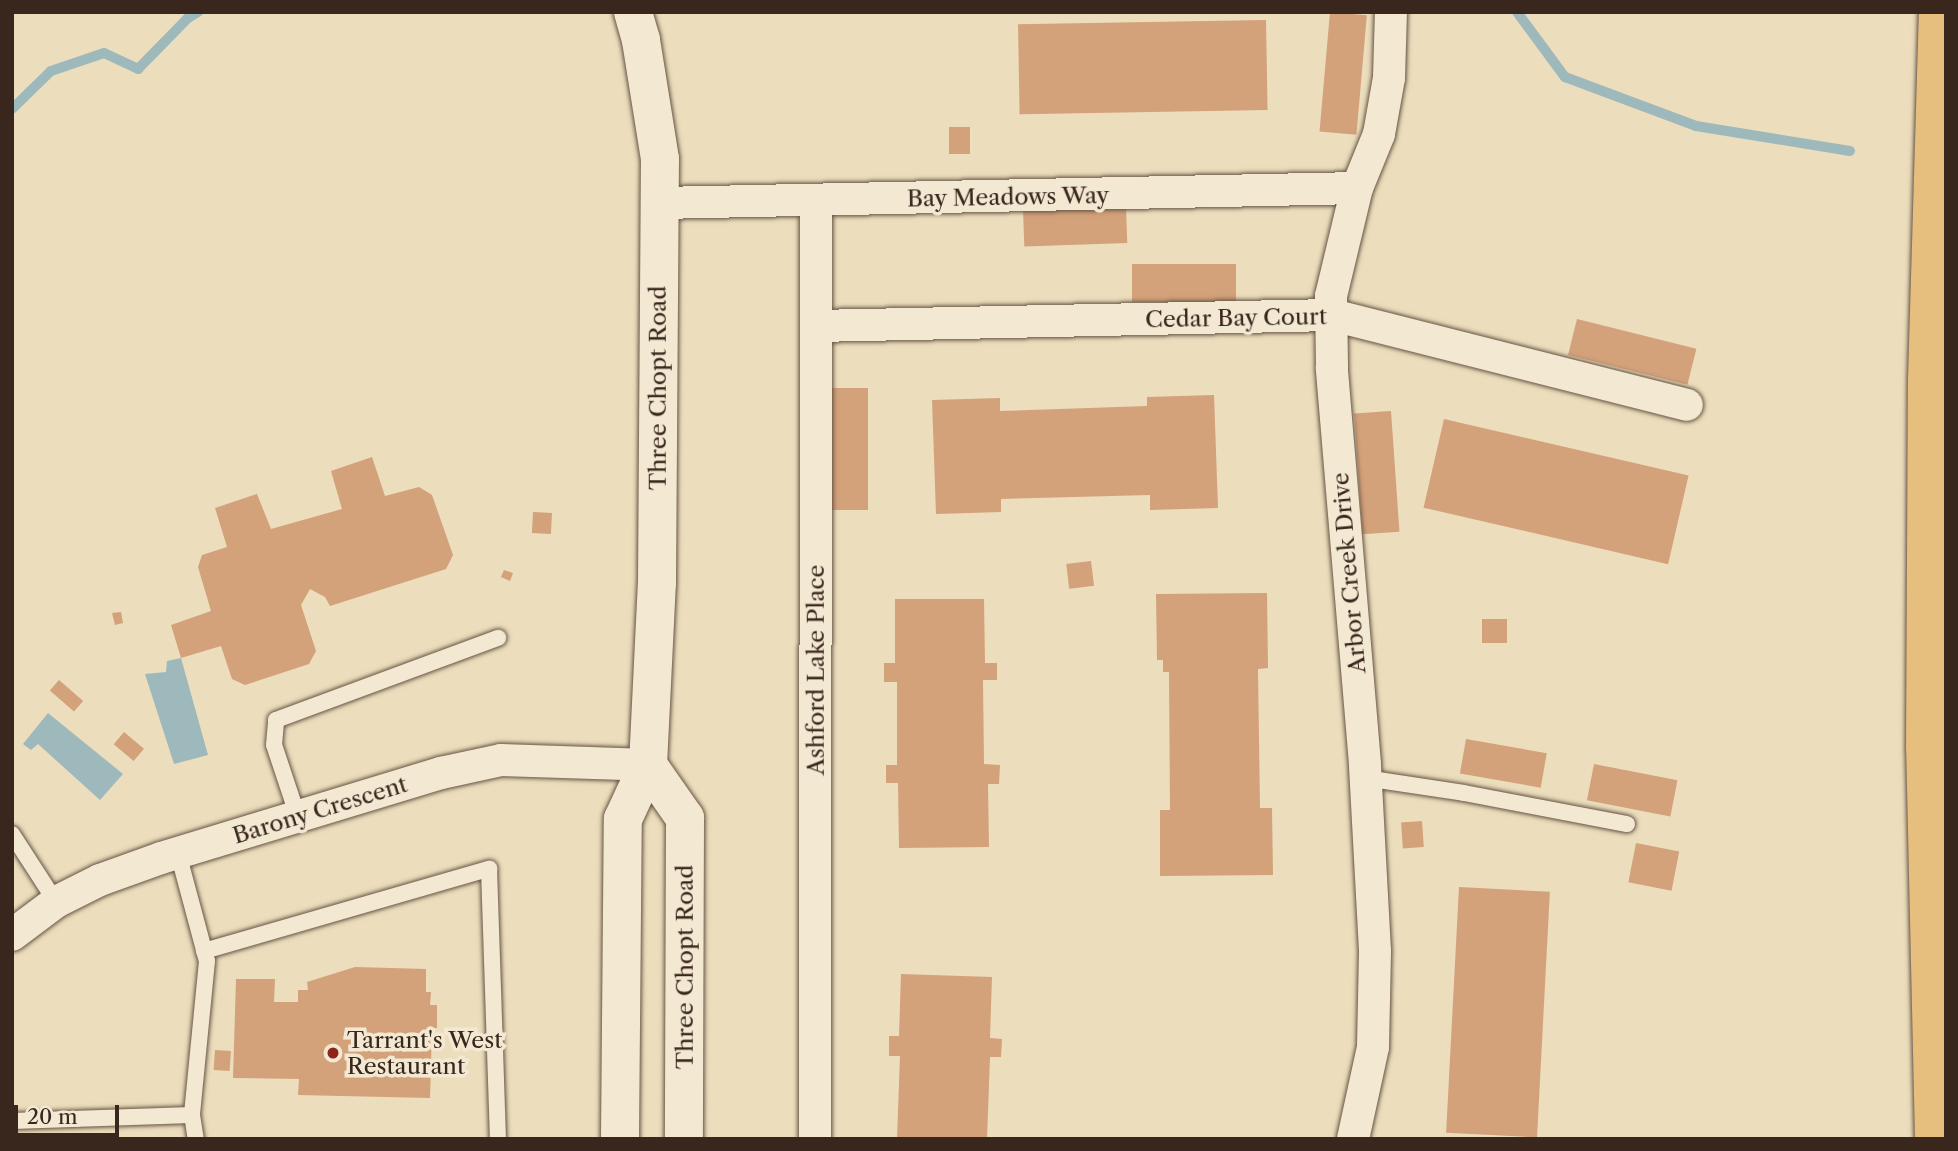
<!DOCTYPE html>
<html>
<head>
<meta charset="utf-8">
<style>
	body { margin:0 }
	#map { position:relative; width:1958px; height:1151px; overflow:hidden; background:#ecddbc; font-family:"Libre Caslon Text",serif }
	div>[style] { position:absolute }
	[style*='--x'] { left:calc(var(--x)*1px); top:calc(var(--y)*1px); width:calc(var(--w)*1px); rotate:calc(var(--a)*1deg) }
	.water>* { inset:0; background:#9eb9bc }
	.stream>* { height:10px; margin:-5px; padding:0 5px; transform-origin:5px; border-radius:5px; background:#9eb9bc }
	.building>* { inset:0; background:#d3a17a; transform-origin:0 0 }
	.roads { filter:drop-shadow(0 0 2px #665444) drop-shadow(0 0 2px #665444) }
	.lane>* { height:16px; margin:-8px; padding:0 8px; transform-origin:8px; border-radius:8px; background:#f3e9d3 }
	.street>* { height:32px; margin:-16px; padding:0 16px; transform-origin:16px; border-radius:16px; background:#f3e9d3 }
	.secondary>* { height:38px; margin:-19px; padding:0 19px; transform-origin:19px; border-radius:19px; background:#f3e9d3 }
	.highway>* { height:38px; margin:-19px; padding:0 19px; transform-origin:19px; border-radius:19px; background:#e6be7e }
	.dots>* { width:19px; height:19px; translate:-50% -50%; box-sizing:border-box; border:4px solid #f3e9d3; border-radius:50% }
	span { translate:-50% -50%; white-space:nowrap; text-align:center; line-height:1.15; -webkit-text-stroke:7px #f3e9d3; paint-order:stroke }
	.street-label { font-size:23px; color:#39261c }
	.poi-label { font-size:23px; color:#39261c }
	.left { translate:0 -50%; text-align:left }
	.frame { position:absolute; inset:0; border:14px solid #39261c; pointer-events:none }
	.scale { position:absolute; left:14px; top:1105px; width:105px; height:32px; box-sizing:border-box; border:4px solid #39261c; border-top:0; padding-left:9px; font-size:21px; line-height:24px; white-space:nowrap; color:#39261c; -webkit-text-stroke:5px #f3e9d3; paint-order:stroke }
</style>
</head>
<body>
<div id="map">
	<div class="water">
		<i style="clip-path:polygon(181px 658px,208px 755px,174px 764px,145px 674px,166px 672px,167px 661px)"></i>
		<i style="clip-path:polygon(48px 713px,123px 774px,100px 800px,38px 744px,31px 750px,23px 744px)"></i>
	</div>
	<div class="stream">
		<i style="--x:1517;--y:12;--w:81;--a:53.6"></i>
		<i style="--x:1565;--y:77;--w:140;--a:20.5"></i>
		<i style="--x:1696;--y:126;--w:156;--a:9.2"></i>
		<i style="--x:12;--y:109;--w:54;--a:-44.3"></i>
		<i style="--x:51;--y:71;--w:56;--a:-18.8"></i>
		<i style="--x:104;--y:53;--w:38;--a:25"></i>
		<i style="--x:138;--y:69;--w:71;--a:-45.6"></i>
		<i style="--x:188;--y:18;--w:12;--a:-31"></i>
	</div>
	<div class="building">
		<i style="left:1330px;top:12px;width:37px;height:120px;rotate:5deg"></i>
		<i style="left:1266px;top:20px;width:90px;height:248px;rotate:89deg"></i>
		<i style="left:949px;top:127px;width:21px;height:27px"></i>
		<i style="left:1126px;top:207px;width:36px;height:103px;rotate:88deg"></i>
		<i style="left:1236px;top:264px;width:38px;height:104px;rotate:90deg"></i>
		<i style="left:1577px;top:319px;width:123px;height:37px;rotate:14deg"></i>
		<i style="left:831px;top:388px;width:37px;height:122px"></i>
		<i style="clip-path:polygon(1214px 395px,1218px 508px,1150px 510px,1150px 495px,1001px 499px,1001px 512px,936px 514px,932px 400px,1000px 398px,1000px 411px,1147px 406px,1147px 397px)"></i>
		<i style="left:1391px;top:411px;width:121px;height:37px;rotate:86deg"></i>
		<i style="left:1444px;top:419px;width:251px;height:91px;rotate:13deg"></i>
		<i style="clip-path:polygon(372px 457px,385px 496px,419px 487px,432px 495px,453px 555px,446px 569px,330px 606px,325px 597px,310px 589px,301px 605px,316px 651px,309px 664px,245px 685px,232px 679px,221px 646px,181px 658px,171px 625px,211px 611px,198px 567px,202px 555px,227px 547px,215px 508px,257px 494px,271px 529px,342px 509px,331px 471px)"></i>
		<i style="left:533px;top:512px;width:19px;height:21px;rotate:3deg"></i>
		<i style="left:1091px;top:561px;width:25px;height:25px;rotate:83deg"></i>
		<i style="clip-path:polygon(504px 570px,513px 573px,510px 581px,501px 577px)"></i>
		<i style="clip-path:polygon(1267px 593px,1268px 668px,1258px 669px,1260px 808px,1272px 808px,1273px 875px,1160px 876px,1160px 810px,1170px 810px,1169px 672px,1163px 672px,1163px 660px,1157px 660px,1156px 594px)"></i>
		<i style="clip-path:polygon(895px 599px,984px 599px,985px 663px,997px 663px,997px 680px,983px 680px,984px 764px,1000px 765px,999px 784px,988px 784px,989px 847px,899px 848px,898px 783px,886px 783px,886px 765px,897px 765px,897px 682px,884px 682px,884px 663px,895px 663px)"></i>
		<i style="clip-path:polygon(121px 612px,123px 623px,115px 625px,112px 613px)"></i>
		<i style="left:1482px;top:619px;width:25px;height:24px"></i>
		<i style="left:59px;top:680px;width:32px;height:14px;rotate:41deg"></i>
		<i style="left:124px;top:732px;width:26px;height:16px;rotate:40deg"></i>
		<i style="left:1466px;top:739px;width:82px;height:35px;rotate:10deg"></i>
		<i style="left:1594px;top:764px;width:85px;height:37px;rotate:11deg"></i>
		<i style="left:1422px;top:821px;width:26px;height:21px;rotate:86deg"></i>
		<i style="left:1636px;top:843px;width:44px;height:40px;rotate:11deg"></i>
		<i style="left:1459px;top:887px;width:91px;height:246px;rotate:3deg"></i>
		<i style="clip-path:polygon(355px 967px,426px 969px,426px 992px,431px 992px,430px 1005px,437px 1005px,437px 1028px,432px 1028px,430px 1098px,298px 1095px,299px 1079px,233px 1078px,236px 979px,275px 979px,274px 1002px,298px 1002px,298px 990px,308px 990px,307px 982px)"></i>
		<i style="clip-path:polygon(901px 974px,992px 977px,990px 1038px,1002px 1039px,1001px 1057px,990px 1057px,987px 1139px,897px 1139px,900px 1056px,889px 1056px,889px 1036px,899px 1036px)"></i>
		<i style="left:215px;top:1050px;width:16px;height:20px;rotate:4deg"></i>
	</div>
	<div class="roads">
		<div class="lane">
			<i style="--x:1365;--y:778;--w:100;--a:8.6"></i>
			<i style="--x:1464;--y:793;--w:166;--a:10.8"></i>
			<i style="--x:298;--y:817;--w:76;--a:-108.4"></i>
			<i style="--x:274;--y:745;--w:25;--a:-85"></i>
			<i style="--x:276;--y:720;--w:237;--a:-20.3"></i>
			<i style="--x:12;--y:834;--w:81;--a:57.1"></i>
			<i style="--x:178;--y:853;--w:112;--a:75"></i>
			<i style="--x:207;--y:961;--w:155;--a:95.6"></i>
			<i style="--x:204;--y:951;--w:297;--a:-16.1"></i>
			<i style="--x:489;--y:869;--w:270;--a:88.1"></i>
			<i style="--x:12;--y:1121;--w:180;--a:-1.9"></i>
			<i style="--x:192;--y:1115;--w:24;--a:81"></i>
		</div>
		<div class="street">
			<i style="--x:660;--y:203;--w:697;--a:-1.23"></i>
			<i style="--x:816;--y:326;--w:516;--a:-1.22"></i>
			<i style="--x:1332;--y:315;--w:366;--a:14.2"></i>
			<i style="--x:12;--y:935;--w:55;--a:-36.9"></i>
			<i style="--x:56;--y:902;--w:49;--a:-26.6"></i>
			<i style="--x:100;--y:880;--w:65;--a:-19.8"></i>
			<i style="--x:161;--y:858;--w:293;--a:-16.9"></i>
			<i style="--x:441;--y:773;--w:61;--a:-12.2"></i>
			<i style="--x:501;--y:760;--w:147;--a:1.9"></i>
			<i style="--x:815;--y:1139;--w:938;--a:-89.94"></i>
			<i style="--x:1353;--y:1139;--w:94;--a:-77.7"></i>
			<i style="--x:1373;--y:1047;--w:96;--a:-88.8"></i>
			<i style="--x:1375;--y:951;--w:187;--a:-93.1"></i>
			<i style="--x:1365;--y:764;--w:398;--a:-94.8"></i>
			<i style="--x:1332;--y:367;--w:71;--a:-90.8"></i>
			<i style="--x:1331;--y:296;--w:111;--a:-76.5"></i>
			<i style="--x:1357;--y:188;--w:58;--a:-67.8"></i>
			<i style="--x:1379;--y:134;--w:57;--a:-79.9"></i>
			<i style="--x:1389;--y:78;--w:66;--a:-88.3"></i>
		</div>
		<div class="secondary">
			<i style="--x:648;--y:765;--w:65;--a:55.1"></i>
			<i style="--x:685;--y:818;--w:321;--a:90.2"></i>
			<i style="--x:620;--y:1139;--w:320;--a:-89.5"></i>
			<i style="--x:623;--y:819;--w:60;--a:-65.2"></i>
			<i style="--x:648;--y:765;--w:182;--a:-87.2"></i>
			<i style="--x:657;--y:583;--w:424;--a:-89.6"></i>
			<i style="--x:660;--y:159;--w:121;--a:-99.1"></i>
			<i style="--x:641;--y:40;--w:29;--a:-106"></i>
		</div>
		<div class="highway">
			<i style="--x:1934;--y:1139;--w:392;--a:-91.3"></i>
			<i style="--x:1925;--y:747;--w:368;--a:-89.7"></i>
			<i style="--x:1927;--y:379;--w:367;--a:-88.3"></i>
		</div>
	</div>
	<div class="dots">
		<i style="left:333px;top:1053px;background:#8f2418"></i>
	</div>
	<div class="street-label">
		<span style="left:1008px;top:197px;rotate:-1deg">Bay Meadows Way</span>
		<span style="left:1236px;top:318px;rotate:-1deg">Cedar Bay Court</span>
		<span style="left:658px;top:388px;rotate:-90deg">Three Chopt Road</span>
		<span style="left:1349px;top:573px;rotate:-95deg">Arbor Creek Drive</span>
		<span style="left:816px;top:670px;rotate:-90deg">Ashford Lake Place</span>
		<span style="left:320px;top:810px;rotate:-17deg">Barony Crescent</span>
		<span style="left:685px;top:967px;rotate:-90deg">Three Chopt Road</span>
	</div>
	<div class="poi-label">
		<span class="left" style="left:347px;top:1053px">Tarrant's West<br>Restaurant</span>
	</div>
	<div class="frame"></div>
	<div class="scale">20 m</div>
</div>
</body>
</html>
